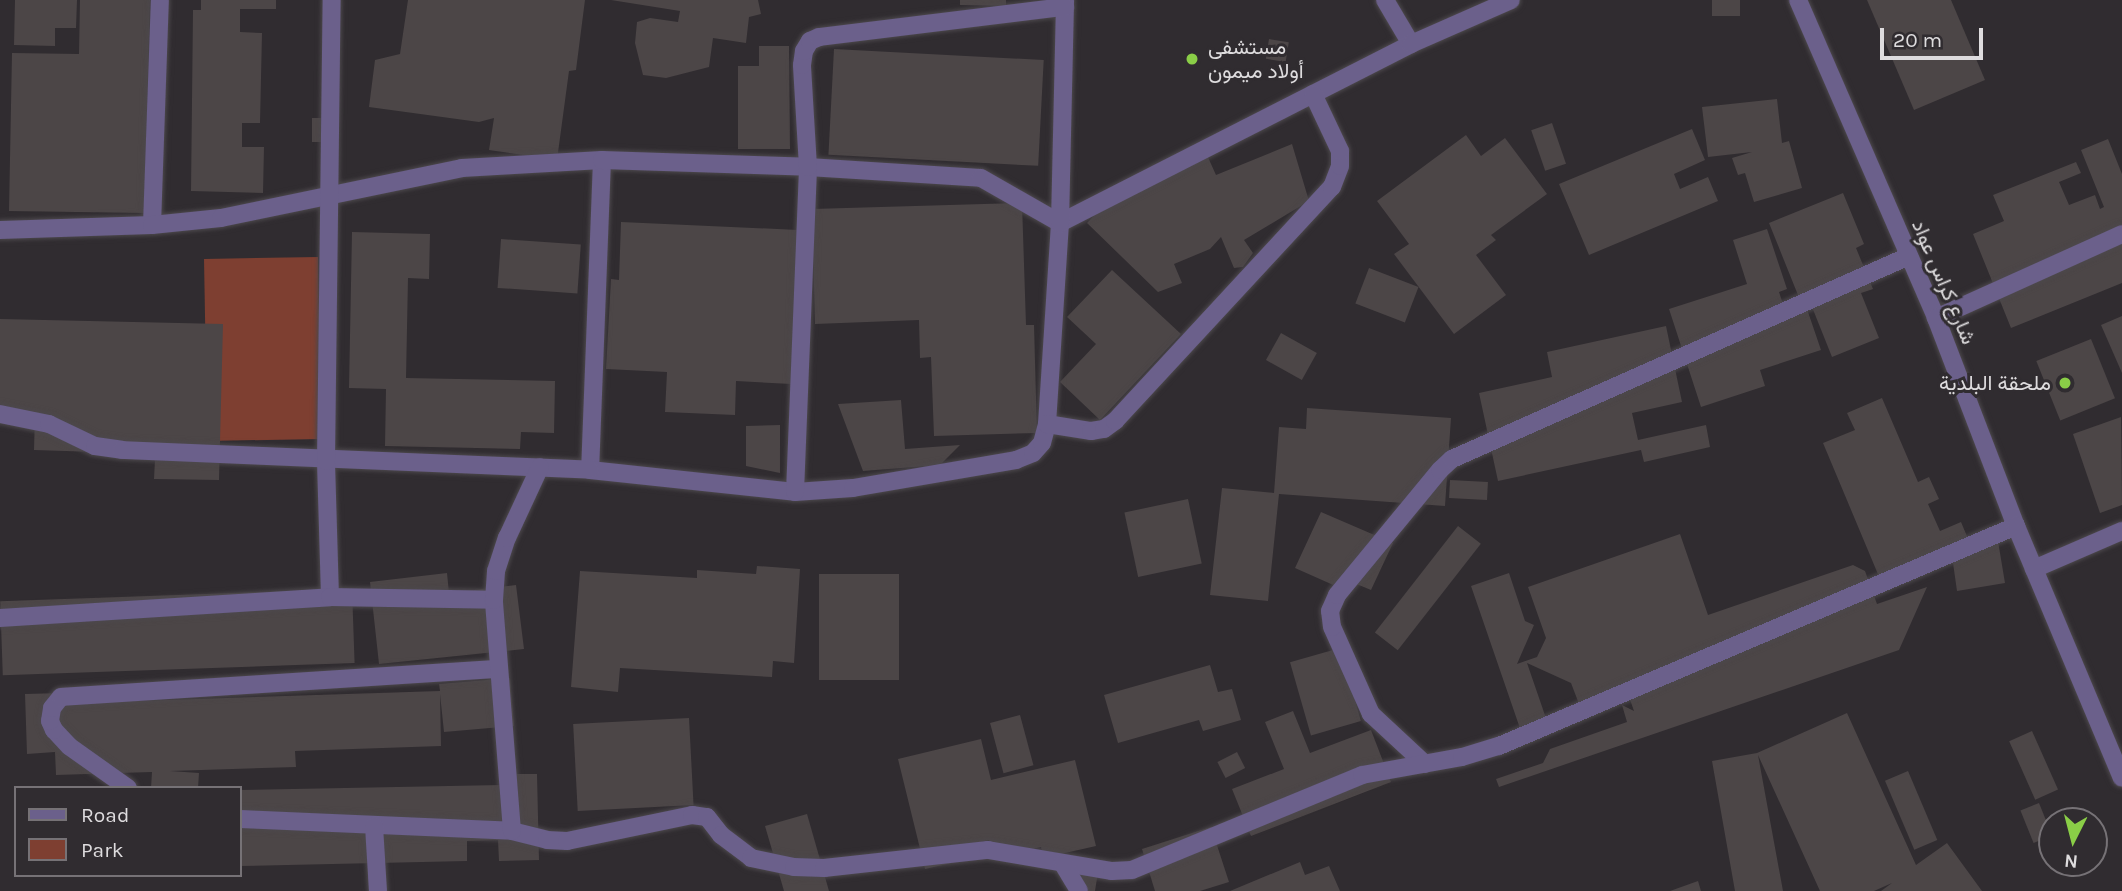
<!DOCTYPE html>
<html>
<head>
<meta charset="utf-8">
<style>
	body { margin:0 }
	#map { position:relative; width:2122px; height:891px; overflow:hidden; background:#302c30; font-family:Karla,Vazirmatn,sans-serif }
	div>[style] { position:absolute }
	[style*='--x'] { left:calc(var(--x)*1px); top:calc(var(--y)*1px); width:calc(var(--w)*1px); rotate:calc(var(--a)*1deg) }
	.green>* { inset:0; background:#7e3f31; transform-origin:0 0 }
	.building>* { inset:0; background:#4c4647; transform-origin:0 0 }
	.roads { filter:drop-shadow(0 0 2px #4c484c) drop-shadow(0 0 2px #4c484c) }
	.service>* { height:18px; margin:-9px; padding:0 9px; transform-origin:9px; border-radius:9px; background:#6b608b }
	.minor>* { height:18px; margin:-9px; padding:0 9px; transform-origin:9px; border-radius:9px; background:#6b608b }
	.tertiary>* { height:18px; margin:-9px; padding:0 9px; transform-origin:9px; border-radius:9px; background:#6b608b }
	.dots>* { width:19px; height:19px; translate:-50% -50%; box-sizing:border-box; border:4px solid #302c30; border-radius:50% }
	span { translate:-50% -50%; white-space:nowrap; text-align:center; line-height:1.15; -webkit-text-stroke:6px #302c30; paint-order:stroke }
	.poi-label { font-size:21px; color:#dedcde }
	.left { translate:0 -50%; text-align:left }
	.right { translate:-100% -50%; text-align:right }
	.street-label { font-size:21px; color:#dedcde }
	.legend { position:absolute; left:14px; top:786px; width:228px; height:91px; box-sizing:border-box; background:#302c30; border:2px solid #767276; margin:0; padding:9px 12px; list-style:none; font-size:21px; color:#dedcde }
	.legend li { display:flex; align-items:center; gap:14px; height:35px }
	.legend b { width:35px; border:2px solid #767276 }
	.north { position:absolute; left:2038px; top:807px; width:70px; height:70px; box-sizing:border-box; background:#302c30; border:2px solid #767276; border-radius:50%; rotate:186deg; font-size:19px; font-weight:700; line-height:28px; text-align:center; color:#dedcde }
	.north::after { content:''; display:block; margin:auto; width:24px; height:32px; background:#8ace47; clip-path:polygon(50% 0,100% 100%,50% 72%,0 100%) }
	.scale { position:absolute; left:1880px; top:28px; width:103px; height:32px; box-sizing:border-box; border:4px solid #dedcde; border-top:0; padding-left:9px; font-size:21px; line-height:24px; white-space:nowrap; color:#dedcde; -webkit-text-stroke:5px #302c30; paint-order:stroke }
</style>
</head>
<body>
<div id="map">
	<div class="green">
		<i style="left:318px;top:257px;width:182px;height:114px;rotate:89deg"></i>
	</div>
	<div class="building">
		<i style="clip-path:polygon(15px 0,77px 0,76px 28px,55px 28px,55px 46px,14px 45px)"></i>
		<i style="clip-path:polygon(80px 0,150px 0,144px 213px,9px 211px,12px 53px,79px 54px)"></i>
		<i style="clip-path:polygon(201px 0,276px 0,276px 9px,240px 9px,240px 32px,262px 33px,260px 123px,242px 123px,242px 147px,264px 147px,263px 193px,191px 191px,193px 10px,201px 10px)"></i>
		<i style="clip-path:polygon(408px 0,585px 0,576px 70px,569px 71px,557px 160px,489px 150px,494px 118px,479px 122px,369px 107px,375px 60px,400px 54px)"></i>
		<i style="clip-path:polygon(611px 0,758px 0,761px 14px,749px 17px,746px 43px,713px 38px,709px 67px,666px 78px,643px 75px,635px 43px,637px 22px,650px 18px,678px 22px,680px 11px)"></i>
		<i style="clip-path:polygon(960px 0,1006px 0,1006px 6px,960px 5px)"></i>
		<i style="left:1712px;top:0;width:28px;height:16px"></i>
		<i style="clip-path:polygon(1867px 0,1951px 0,1985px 80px,1914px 110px)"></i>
		<i style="left:1269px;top:39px;width:20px;height:20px;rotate:9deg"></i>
		<i style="clip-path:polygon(759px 46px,789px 46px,790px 149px,738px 149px,738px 66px,759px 66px)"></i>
		<i style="left:834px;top:49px;width:210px;height:106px;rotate:3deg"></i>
		<i style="clip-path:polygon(1777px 99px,1782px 143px,1789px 141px,1802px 188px,1754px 202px,1745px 173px,1738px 175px,1732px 158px,1752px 152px,1708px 157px,1702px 107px)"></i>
		<i style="left:312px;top:118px;width:17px;height:24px"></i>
		<i style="left:1552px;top:123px;width:43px;height:22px;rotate:71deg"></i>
		<i style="clip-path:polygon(1692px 129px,1705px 160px,1674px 174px,1680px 189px,1708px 177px,1718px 201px,1589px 255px,1559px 184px)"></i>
		<i style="clip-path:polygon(1466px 135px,1481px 156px,1505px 138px,1547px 194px,1491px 235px,1496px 240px,1476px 255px,1506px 295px,1454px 334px,1394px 254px,1409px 244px,1377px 201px)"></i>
		<i style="clip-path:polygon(2108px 139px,2122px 174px,2122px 283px,2011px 328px,1973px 234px,2004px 221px,1993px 195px,2076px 162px,2081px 173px,2059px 182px,2069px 205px,2095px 195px,2100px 209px,2104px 207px,2081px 150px)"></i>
		<i style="clip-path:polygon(1292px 144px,1309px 201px,1244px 240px,1253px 253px,1243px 267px,1234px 268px,1221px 237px,1210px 249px,1174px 264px,1182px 283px,1158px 292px,1087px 223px,1103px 206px,1207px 155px,1216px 175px)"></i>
		<i style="clip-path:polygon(1843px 193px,1864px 244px,1856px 248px,1873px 289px,1861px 293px,1879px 338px,1832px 357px,1812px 307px,1807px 309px,1821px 350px,1760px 370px,1765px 386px,1701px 407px,1669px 309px,1747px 284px,1733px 240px,1767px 229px,1787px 289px,1779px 292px,1787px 316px,1804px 310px,1769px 223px)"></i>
		<i style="clip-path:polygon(1022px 203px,1026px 325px,1034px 325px,1037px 433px,934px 436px,931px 357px,920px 358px,919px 320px,815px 324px,812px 209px)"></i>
		<i style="clip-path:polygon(621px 222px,798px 230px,791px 384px,736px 381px,735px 415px,665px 412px,667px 372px,606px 369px,611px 279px,619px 280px)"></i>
		<i style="clip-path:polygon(352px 232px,430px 234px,429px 279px,408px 278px,406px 378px,555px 381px,554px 433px,521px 432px,520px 449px,385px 446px,386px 389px,349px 388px)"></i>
		<i style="left:501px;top:239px;width:80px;height:49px;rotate:4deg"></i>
		<i style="left:1369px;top:268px;width:53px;height:38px;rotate:21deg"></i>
		<i style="clip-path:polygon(1112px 270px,1181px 334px,1100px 420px,1060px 382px,1096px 344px,1067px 317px)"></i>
		<i style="clip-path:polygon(2122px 316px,2122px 373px,2101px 325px)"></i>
		<i style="clip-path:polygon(0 319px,223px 324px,219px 480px,154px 479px,155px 459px,127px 453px,34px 450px,35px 412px,0 412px)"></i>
		<i style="clip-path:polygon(1666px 326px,1682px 402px,1632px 413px,1638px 440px,1706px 425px,1710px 447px,1644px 462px,1641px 450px,1498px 481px,1479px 393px,1552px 377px,1547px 352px)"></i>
		<i style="left:1281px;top:333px;width:41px;height:31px;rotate:29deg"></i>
		<i style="left:2091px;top:339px;width:64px;height:59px;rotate:68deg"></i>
		<i style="clip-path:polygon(1882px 398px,1918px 482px,1929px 477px,1939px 499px,1928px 504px,1940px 531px,1961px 522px,1969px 541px,1998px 541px,2005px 583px,1957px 591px,1951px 549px,1880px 579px,1823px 443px,1855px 430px,1847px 413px)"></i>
		<i style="clip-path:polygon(901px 400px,905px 449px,960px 445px,940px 465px,863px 471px,838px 404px)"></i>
		<i style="clip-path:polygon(1307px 408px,1451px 418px,1445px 506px,1279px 494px,1268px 601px,1210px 595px,1222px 488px,1274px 493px,1279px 427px,1306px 429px)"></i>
		<i style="clip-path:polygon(2121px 417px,2122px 505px,2100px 513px,2073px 434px)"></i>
		<i style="clip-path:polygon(780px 425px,780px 473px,746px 466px,746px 426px)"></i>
		<i style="left:1450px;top:480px;width:38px;height:18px;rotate:3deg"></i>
		<i style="left:1188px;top:499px;width:66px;height:65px;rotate:78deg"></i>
		<i style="clip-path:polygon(1321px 512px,1393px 543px,1371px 590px,1354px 583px,1349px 592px,1295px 568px)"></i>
		<i style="left:1458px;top:526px;width:29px;height:135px;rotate:38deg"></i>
		<i style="clip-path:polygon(1680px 534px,1708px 615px,1853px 565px,1865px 571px,1877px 604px,1927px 587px,1899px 650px,1499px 787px,1496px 779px,1543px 763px,1550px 749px,1627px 722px,1622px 705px,1634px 711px,1626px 688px,1579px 704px,1571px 683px,1527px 663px,1548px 724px,1524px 740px,1471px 586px,1509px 573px,1525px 621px,1534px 625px,1517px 664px,1537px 657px,1546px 638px,1528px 587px)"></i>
		<i style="clip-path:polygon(757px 566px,800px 569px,794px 663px,773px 661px,772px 677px,620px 668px,618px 692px,571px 687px,580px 571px,697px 578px,697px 570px,756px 574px)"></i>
		<i style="clip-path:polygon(447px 573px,449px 593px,516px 585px,524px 649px,379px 664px,370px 582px)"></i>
		<i style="left:819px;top:574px;width:80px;height:106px"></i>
		<i style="left:352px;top:589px;width:74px;height:352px;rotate:88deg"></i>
		<i style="left:1340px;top:648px;width:76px;height:52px;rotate:74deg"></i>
		<i style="clip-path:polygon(1210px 665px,1218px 692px,1232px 689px,1241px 720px,1203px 731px,1199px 720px,1118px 743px,1104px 695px)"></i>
		<i style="clip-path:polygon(510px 678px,514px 726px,444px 732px,440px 694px,441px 746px,295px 751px,296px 767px,170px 771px,199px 773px,198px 788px,151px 788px,152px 772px,56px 775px,55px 752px,27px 754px,25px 694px,136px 691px,136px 701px,440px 691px,439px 684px)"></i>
		<i style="clip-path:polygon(1293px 711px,1310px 753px,1371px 730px,1391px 782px,1251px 836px,1232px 789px,1284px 769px,1265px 722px)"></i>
		<i style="clip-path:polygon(1847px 713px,1916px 865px,1947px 843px,1982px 891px,1881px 891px,1892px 883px,1874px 891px,1820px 891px,1758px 755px,1783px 891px,1735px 891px,1712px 761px,1757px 753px)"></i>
		<i style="left:1020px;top:715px;width:52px;height:31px;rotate:75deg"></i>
		<i style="left:689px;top:718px;width:87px;height:116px;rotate:87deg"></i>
		<i style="left:2032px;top:731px;width:64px;height:25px;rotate:66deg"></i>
		<i style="clip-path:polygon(981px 739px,991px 780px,1075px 760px,1096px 846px,1043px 858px,1041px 847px,993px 858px,989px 840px,956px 847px,960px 861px,925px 869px,898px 759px)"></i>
		<i style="left:1237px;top:752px;width:18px;height:22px;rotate:63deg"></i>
		<i style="left:1908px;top:771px;width:75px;height:25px;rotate:67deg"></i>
		<i style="clip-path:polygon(501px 774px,537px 774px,539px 860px,499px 861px,498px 840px,467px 841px,467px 861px,240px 866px,240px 790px,501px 785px)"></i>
		<i style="left:2039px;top:803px;width:35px;height:20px;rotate:68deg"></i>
		<i style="clip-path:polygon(807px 814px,829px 891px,784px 891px,765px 826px)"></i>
		<i style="clip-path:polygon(1211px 827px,1229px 882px,1200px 891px,1155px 891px,1142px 849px)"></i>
		<i style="clip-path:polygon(1300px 862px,1305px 875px,1329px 866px,1340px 891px,1230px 891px)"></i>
		<i style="clip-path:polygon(1077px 869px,1098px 872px,1095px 891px,1073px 891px)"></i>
		<i style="clip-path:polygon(1698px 881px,1701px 891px,1670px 891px)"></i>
	</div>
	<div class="roads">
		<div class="service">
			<i style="--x:1385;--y:0;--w:51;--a:59.4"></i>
		</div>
		<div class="minor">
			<i style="--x:602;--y:160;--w:310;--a:92.2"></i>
			<i style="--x:590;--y:470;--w:206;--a:6.1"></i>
			<i style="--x:795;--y:492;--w:58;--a:-3.9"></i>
			<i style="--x:853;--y:488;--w:165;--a:-9.7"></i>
			<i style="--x:1016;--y:460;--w:18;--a:-22"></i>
			<i style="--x:1033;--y:453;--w:13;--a:-48"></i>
			<i style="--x:1042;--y:443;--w:20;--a:-75"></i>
			<i style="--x:1047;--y:424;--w:201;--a:-86.3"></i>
			<i style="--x:1060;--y:223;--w:394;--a:-27"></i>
			<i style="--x:1411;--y:44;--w:109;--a:-23.7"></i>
			<i style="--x:152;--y:225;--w:225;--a:-88"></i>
			<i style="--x:0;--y:230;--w:152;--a:-1.9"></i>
			<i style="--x:152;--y:225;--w:69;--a:-5.8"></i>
			<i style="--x:221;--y:218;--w:246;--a:-11.7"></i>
			<i style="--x:462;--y:168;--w:140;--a:-3.3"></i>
			<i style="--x:602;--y:160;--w:206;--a:1.9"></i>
			<i style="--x:808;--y:167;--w:173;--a:3.6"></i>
			<i style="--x:981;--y:178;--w:91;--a:29.7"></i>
			<i style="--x:1060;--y:223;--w:223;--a:-88.7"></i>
			<i style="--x:1936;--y:318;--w:204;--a:-24.3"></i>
			<i style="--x:0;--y:414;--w:50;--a:11.5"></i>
			<i style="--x:49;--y:424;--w:51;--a:25.6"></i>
			<i style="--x:95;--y:446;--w:27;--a:8"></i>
			<i style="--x:122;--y:450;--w:468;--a:2.4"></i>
			<i style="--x:1047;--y:424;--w:45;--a:9"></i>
			<i style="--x:1091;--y:431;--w:13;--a:-9"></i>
			<i style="--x:1104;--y:429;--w:14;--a:-36"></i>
			<i style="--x:1115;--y:421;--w:319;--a:-47.2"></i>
			<i style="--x:1332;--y:187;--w:22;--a:-69"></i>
			<i style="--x:1340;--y:166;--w:15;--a:-90"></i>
			<i style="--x:1340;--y:151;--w:63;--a:-115.3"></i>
			<i style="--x:795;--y:492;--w:325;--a:-87.7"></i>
			<i style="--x:808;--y:167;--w:102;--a:-93.4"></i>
			<i style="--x:802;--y:65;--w:14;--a:-82"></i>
			<i style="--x:804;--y:51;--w:12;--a:-59"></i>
			<i style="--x:810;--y:41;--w:10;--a:-24"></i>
			<i style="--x:819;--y:37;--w:248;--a:-7"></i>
			<i style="--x:2034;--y:569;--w:96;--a:-23.4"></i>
			<i style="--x:330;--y:597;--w:136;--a:-91.7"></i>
			<i style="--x:326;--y:461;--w:461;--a:-89.3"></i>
			<i style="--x:0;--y:618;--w:331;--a:-3.6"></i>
			<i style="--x:330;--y:597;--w:164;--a:1"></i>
			<i style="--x:1425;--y:764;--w:74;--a:-137.2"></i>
			<i style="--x:1371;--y:714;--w:95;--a:-114.1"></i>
			<i style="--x:1332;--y:627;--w:16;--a:-97"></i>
			<i style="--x:1330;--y:611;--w:17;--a:-66"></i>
			<i style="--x:1337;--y:595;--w:162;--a:-50.5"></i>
			<i style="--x:1440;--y:470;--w:16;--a:-43"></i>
			<i style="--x:1452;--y:459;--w:500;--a:-23.95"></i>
			<i style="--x:128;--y:788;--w:72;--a:-144.6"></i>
			<i style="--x:69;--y:746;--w:22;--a:-133"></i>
			<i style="--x:54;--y:730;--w:10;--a:-114"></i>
			<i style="--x:50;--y:721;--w:13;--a:-81"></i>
			<i style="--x:52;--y:708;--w:14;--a:-51"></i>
			<i style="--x:61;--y:697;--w:438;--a:-3.7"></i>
			<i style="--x:240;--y:819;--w:272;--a:2.5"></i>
			<i style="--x:512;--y:831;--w:36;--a:14"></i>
			<i style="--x:547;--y:840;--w:20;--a:3"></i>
			<i style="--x:567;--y:841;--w:128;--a:-11.7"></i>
			<i style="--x:692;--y:815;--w:15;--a:8"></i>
			<i style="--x:707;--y:817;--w:23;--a:52"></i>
			<i style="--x:721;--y:835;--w:38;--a:37"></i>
			<i style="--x:751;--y:858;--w:44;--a:11.8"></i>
			<i style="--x:794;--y:867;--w:30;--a:2"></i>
			<i style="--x:824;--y:868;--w:165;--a:-6.3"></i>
			<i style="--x:988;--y:850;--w:126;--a:9.6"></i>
			<i style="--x:1112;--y:871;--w:20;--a:-3"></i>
			<i style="--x:1132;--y:870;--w:249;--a:-22.4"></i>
			<i style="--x:1362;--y:775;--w:102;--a:-10.2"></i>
			<i style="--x:1462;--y:757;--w:39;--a:-17"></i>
			<i style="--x:1499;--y:746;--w:562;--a:-23.05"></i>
			<i style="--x:374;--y:826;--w:65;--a:86.5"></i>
			<i style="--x:512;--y:831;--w:232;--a:-94.5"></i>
			<i style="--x:494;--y:600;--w:29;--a:-86"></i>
			<i style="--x:496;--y:571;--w:35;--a:-72"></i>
			<i style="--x:507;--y:538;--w:78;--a:-65.1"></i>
			<i style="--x:1063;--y:864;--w:31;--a:59"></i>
		</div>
		<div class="tertiary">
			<i style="--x:1798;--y:0;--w:347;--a:66.5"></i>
			<i style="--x:1936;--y:318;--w:223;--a:69"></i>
			<i style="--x:2016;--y:526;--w:273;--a:67.2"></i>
		</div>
	</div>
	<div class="dots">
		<i style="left:1192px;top:59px;background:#8ace47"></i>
		<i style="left:2065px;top:383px;background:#8ace47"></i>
	</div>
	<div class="poi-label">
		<span class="left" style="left:1208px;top:59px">مستشفى<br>أولاد ميمون</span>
		<span class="right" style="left:2051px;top:383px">ملحقة البلدية</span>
	</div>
	<div class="street-label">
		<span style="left:1944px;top:282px;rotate:67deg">شارع كراس عواد</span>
	</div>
	<ul class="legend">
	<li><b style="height:9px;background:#6b608b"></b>Road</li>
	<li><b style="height:19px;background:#7e3f31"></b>Park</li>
	</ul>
	<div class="north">N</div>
	<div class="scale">20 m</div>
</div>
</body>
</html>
